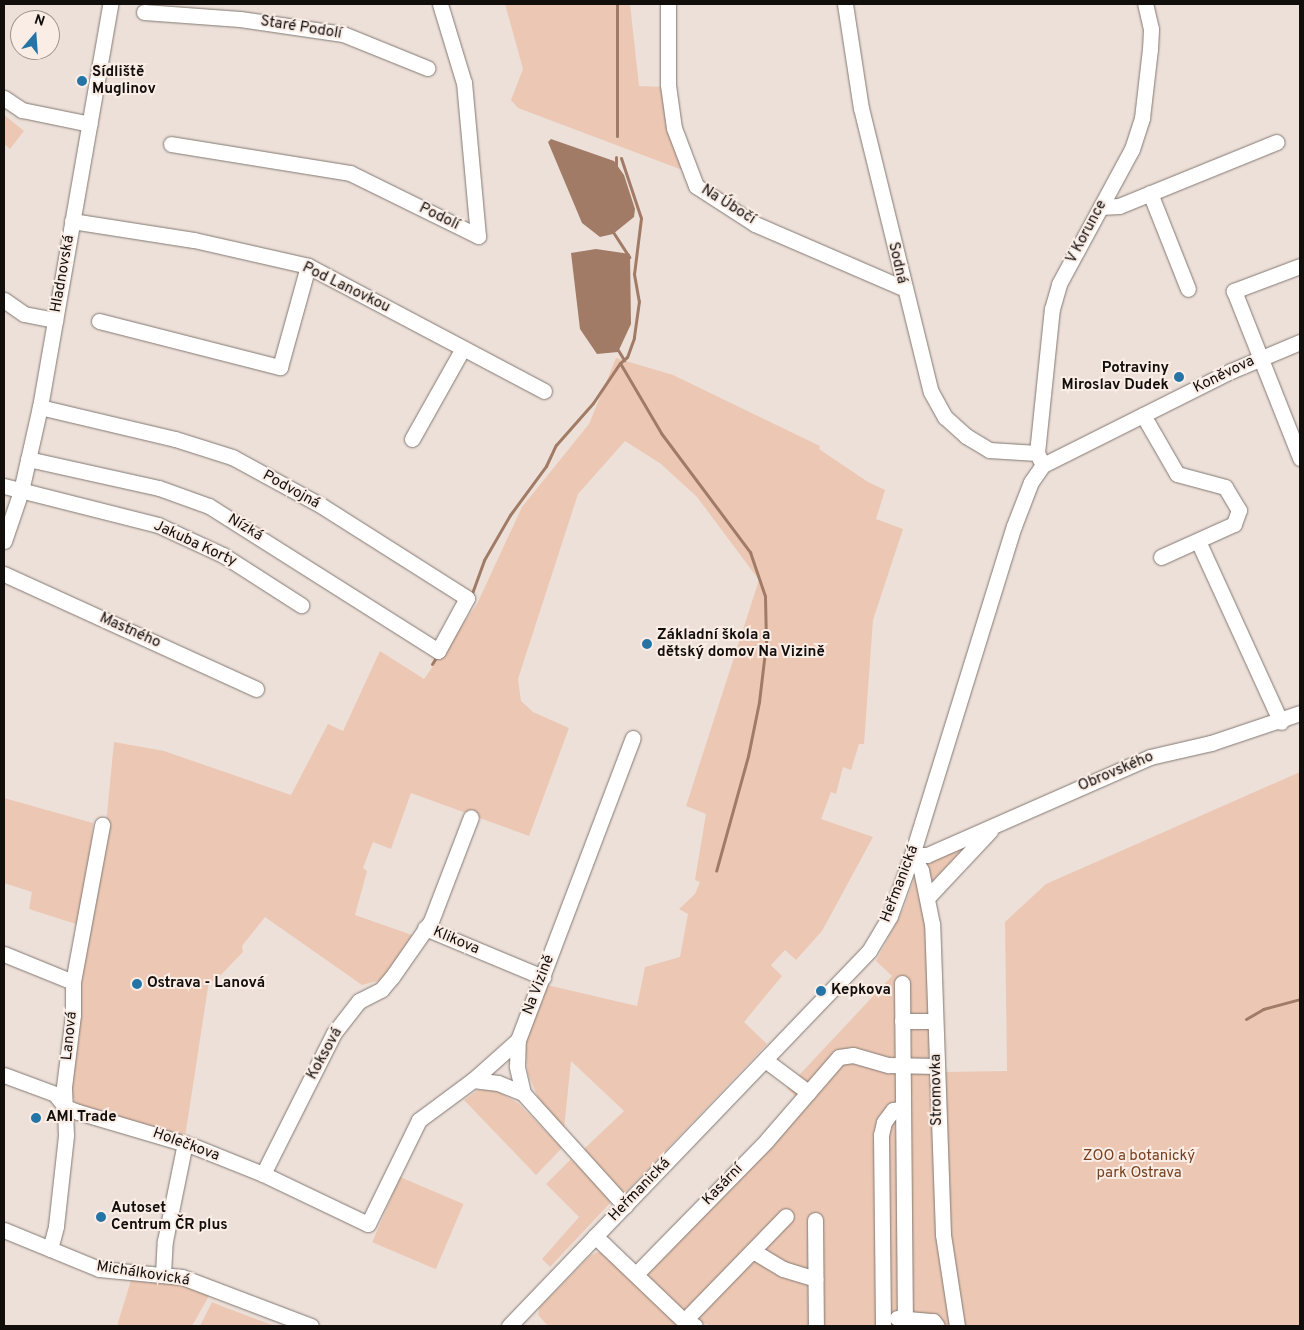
<!DOCTYPE html>
<html>
<head>
<meta charset="utf-8">
<style>
	body { margin:0 }
	#map { position:relative; width:1304px; height:1330px; overflow:hidden; background:#ece0d9; font-family:Overpass,sans-serif }
	div>[style] { position:absolute }
	[style*='--x'] { left:calc(var(--x)*1px); top:calc(var(--y)*1px); width:calc(var(--w)*1px); rotate:calc(var(--a)*1deg) }
	.green>* { inset:0; background:#ecc8b4; transform-origin:0 0 }
	.water>* { inset:0; background:#a17b65 }
	.stream>* { height:3px; margin:-1.5px; padding:0 1.5px; transform-origin:1.5px; border-radius:1.5px; background:#a17b65 }
	.roads { filter:drop-shadow(0 0 1px #837872) drop-shadow(0 0 1px #837872) }
	.minor>* { height:15px; margin:-7.5px; padding:0 7.5px; transform-origin:7.5px; border-radius:7.5px; background:#fff }
	.dots>* { width:14px; height:14px; translate:-50% -50%; box-sizing:border-box; border:2px solid #faede6; border-radius:50% }
	span { translate:-50% -50%; white-space:nowrap; text-align:center; line-height:1.15; -webkit-text-stroke:4px #faede6; paint-order:stroke }
	.street-label { font-size:15px; color:#120e0c }
	.poi-label { font-size:15px; color:#120e0c; font-weight:700 }
	.left { translate:0 -50%; text-align:left }
	.right { translate:-100% -50%; text-align:right }
	.park-label { font-size:15px; color:#76401f }
	.frame { position:absolute; inset:0; border:5px solid #120e0c; pointer-events:none }
	.north { position:absolute; left:10px; top:10px; width:50px; height:50px; box-sizing:border-box; background:#faede6; border:1px solid #9d948f; border-radius:50%; rotate:18deg; font-size:14px; font-weight:700; line-height:20px; text-align:center; color:#120e0c }
	.north::after { content:''; display:block; margin:auto; width:18px; height:22px; background:#2574a6; clip-path:polygon(50% 0,100% 100%,50% 72%,0 100%) }
</style>
</head>
<body>
<div id="map">
	<div class="green">
		<i style="clip-path:polygon(505px 4px,630px 4px,639px 86px,666px 87px,685px 171px,518px 108px,511px 100px,523px 69px)"></i>
		<i style="clip-path:polygon(4px 115px,24px 131px,10px 149px,4px 144px)"></i>
		<i style="clip-path:polygon(616px 358px,673px 375px,820px 446px,819px 449px,868px 482px,885px 490px,876px 519px,903px 529px,873px 620px,864px 744px,859px 744px,851px 770px,843px 767px,836px 794px,831px 792px,821px 819px,873px 837px,822px 931px,796px 960px,785px 950px,771px 965px,782px 976px,744px 1022px,767px 1044px,626px 1192px,623px 1192px,584px 1149px,624px 1111px,571px 1061px,564px 1129px,542px 1107px,528px 1074px,525px 1045px,547px 985px,637px 1006px,645px 967px,680px 957px,688px 914px,679px 909px,695px 894px,700px 882px,695px 880px,706px 814px,686px 806px,759px 580px,697px 497px,661px 464px,625px 441px,578px 494px,518px 679px,521px 701px,533px 712px,569px 728px,529px 836px,411px 793px,391px 849px,373px 842px,363px 868px,367px 871px,355px 915px,412px 935px,385px 979px,362px 985px,265px 917px,242px 946px,243px 952px,215px 981px,209px 981px,185px 1137px,79px 1108px,69px 1091px,81px 984px,79px 968px,103px 855px,114px 742px,164px 751px,291px 795px,328px 724px,343px 731px,380px 651px,424px 679px,477px 604px,522px 507px,589px 424px)"></i>
		<i style="clip-path:polygon(1300px 772px,1300px 1326px,963px 1326px,948px 1236px,942px 1072px,1007px 1071px,1005px 922px,1046px 884px)"></i>
		<i style="clip-path:polygon(4px 798px,93px 823px,89px 870px,79px 925px,29px 909px,32px 892px,4px 883px)"></i>
		<i style="clip-path:polygon(975px 837px,931px 883px,926px 861px)"></i>
		<i style="clip-path:polygon(915px 876px,926px 908px,954px 1326px,711px 1326px,703px 1323px,683px 1312px,646px 1276px,645px 1270px,802px 1103px,787px 1088px,892px 976px,876px 961px,903px 910px)"></i>
		<i style="clip-path:polygon(478px 1090px,495px 1090px,518px 1103px,562px 1148px,536px 1175px,464px 1100px)"></i>
		<i style="clip-path:polygon(571px 1159px,612px 1201px,550px 1267px,542px 1259px,579px 1217px,546px 1184px)"></i>
		<i style="left:400px;top:1177px;width:69px;height:71px;rotate:23deg"></i>
		<i style="clip-path:polygon(598px 1252px,603px 1253px,680px 1326px,548px 1326px,538px 1315px,539px 1308px,591px 1255px)"></i>
		<i style="clip-path:polygon(131px 1280px,177px 1284px,210px 1294px,192px 1326px,117px 1326px)"></i>
		<i style="clip-path:polygon(212px 1302px,224px 1307px,275px 1326px,200px 1326px)"></i>
	</div>
	<div class="water">
		<i style="clip-path:polygon(551px 139px,614px 161px,624px 175px,635px 209px,634px 217px,613px 234px,600px 237px,582px 223px,548px 142px)"></i>
		<i style="clip-path:polygon(596px 249px,630px 254px,631px 324px,618px 352px,597px 354px,580px 329px,571px 253px)"></i>
	</div>
	<div class="stream">
		<i style="--x:617;--y:136;--w:132;--a:-90"></i>
		<i style="--x:621;--y:158;--w:63;--a:71.6"></i>
		<i style="--x:641;--y:218;--w:56;--a:97.1"></i>
		<i style="--x:634;--y:274;--w:27;--a:80"></i>
		<i style="--x:639;--y:301;--w:37;--a:98"></i>
		<i style="--x:634;--y:338;--w:20;--a:110"></i>
		<i style="--x:627;--y:357;--w:9;--a:139"></i>
		<i style="--x:620;--y:363;--w:81;--a:59.6"></i>
		<i style="--x:661;--y:433;--w:149;--a:53.2"></i>
		<i style="--x:750;--y:552;--w:46;--a:71.2"></i>
		<i style="--x:765;--y:596;--w:47;--a:88.8"></i>
		<i style="--x:766;--y:643;--w:59;--a:96.8"></i>
		<i style="--x:759;--y:702;--w:55;--a:101.5"></i>
		<i style="--x:748;--y:756;--w:119;--a:105.5"></i>
		<i style="--x:616;--y:168;--w:11;--a:-90"></i>
		<i style="--x:613;--y:232;--w:30;--a:57"></i>
		<i style="--x:618;--y:350;--w:12;--a:59"></i>
		<i style="--x:471;--y:596;--w:38;--a:-70"></i>
		<i style="--x:484;--y:560;--w:52;--a:-60"></i>
		<i style="--x:510;--y:515;--w:61;--a:-53.7"></i>
		<i style="--x:546;--y:466;--w:23;--a:-65"></i>
		<i style="--x:556;--y:445;--w:56;--a:-48.6"></i>
		<i style="--x:593;--y:403;--w:48;--a:-56"></i>
		<i style="--x:432;--y:664;--w:9;--a:-58"></i>
		<i style="--x:1246;--y:1019;--w:20;--a:-30"></i>
		<i style="--x:1263;--y:1009;--w:38;--a:-15"></i>
	</div>
	<div class="roads">
		<div class="minor">
			<i style="--x:668;--y:4;--w:81;--a:90"></i>
			<i style="--x:668;--y:85;--w:43;--a:82.1"></i>
			<i style="--x:674;--y:128;--w:62;--a:69.2"></i>
			<i style="--x:696;--y:186;--w:70;--a:32.8"></i>
			<i style="--x:755;--y:224;--w:161;--a:23.4"></i>
			<i style="--x:845;--y:4;--w:105;--a:81.3"></i>
			<i style="--x:861;--y:108;--w:292;--a:76.2"></i>
			<i style="--x:931;--y:392;--w:29;--a:61"></i>
			<i style="--x:945;--y:417;--w:28;--a:42"></i>
			<i style="--x:966;--y:436;--w:27;--a:31"></i>
			<i style="--x:989;--y:450;--w:48;--a:3.6"></i>
			<i style="--x:144;--y:12;--w:96;--a:4.2"></i>
			<i style="--x:240;--y:19;--w:104;--a:8.3"></i>
			<i style="--x:343;--y:34;--w:91;--a:22"></i>
			<i style="--x:4;--y:98;--w:22;--a:34"></i>
			<i style="--x:22;--y:110;--w:69;--a:11.6"></i>
			<i style="--x:171;--y:144;--w:181;--a:9.2"></i>
			<i style="--x:350;--y:173;--w:143;--a:26.2"></i>
			<i style="--x:478;--y:236;--w:154;--a:-95.2"></i>
			<i style="--x:464;--y:83;--w:83;--a:-106.9"></i>
			<i style="--x:1150;--y:193;--w:103;--a:68.4"></i>
			<i style="--x:1101;--y:207;--w:18;--a:-3"></i>
			<i style="--x:1119;--y:206;--w:170;--a:-22.1"></i>
			<i style="--x:72;--y:221;--w:123;--a:8.9"></i>
			<i style="--x:194;--y:240;--w:117;--a:12.8"></i>
			<i style="--x:308;--y:266;--w:267;--a:27.9"></i>
			<i style="--x:1300;--y:266;--w:71;--a:159.3"></i>
			<i style="--x:1234;--y:291;--w:180;--a:68.4"></i>
			<i style="--x:4;--y:300;--w:24;--a:35"></i>
			<i style="--x:24;--y:314;--w:32;--a:11"></i>
			<i style="--x:99;--y:321;--w:187;--a:14.3"></i>
			<i style="--x:280;--y:367;--w:105;--a:-74.5"></i>
			<i style="--x:1143;--y:415;--w:68;--a:60"></i>
			<i style="--x:1177;--y:474;--w:50;--a:15.2"></i>
			<i style="--x:1225;--y:487;--w:27;--a:59"></i>
			<i style="--x:1239;--y:510;--w:15;--a:110"></i>
			<i style="--x:1234;--y:524;--w:80;--a:155.7"></i>
			<i style="--x:412;--y:439;--w:104;--a:-60.7"></i>
			<i style="--x:28;--y:459;--w:134;--a:12.5"></i>
			<i style="--x:159;--y:488;--w:53;--a:19.8"></i>
			<i style="--x:209;--y:506;--w:271;--a:32.3"></i>
			<i style="--x:438;--y:651;--w:60;--a:-61.3"></i>
			<i style="--x:467;--y:598;--w:172;--a:-147.6"></i>
			<i style="--x:322;--y:506;--w:102;--a:-151.4"></i>
			<i style="--x:232;--y:457;--w:60;--a:-162.5"></i>
			<i style="--x:175;--y:439;--w:139;--a:-166.7"></i>
			<i style="--x:1041;--y:461;--w:9;--a:-117"></i>
			<i style="--x:1037;--y:453;--w:145;--a:-84.1"></i>
			<i style="--x:1052;--y:309;--w:26;--a:-74"></i>
			<i style="--x:1059;--y:284;--w:153;--a:-61.6"></i>
			<i style="--x:1132;--y:149;--w:33;--a:-72"></i>
			<i style="--x:1142;--y:118;--w:69;--a:-83.4"></i>
			<i style="--x:1150;--y:49;--w:20;--a:-87"></i>
			<i style="--x:1151;--y:29;--w:26;--a:-103"></i>
			<i style="--x:4;--y:486;--w:159;--a:14.2"></i>
			<i style="--x:158;--y:525;--w:72;--a:24.8"></i>
			<i style="--x:223;--y:555;--w:93;--a:32.7"></i>
			<i style="--x:4;--y:541;--w:53;--a:-71.2"></i>
			<i style="--x:21;--y:491;--w:86;--a:-77.3"></i>
			<i style="--x:40;--y:407;--w:409;--a:-80.1"></i>
			<i style="--x:1198;--y:541;--w:199;--a:65.4"></i>
			<i style="--x:4;--y:574;--w:277;--a:24.5"></i>
			<i style="--x:928;--y:897;--w:91;--a:-46.8"></i>
			<i style="--x:425;--y:928;--w:128;--a:22.6"></i>
			<i style="--x:4;--y:954;--w:74;--a:22.1"></i>
			<i style="--x:902;--y:983;--w:343;--a:89.5"></i>
			<i style="--x:902;--y:1021;--w:32;--a:0"></i>
			<i style="--x:765;--y:1060;--w:54;--a:36.7"></i>
			<i style="--x:4;--y:1075;--w:54;--a:20.4"></i>
			<i style="--x:55;--y:1094;--w:16;--a:52"></i>
			<i style="--x:65;--y:1107;--w:14;--a:21"></i>
			<i style="--x:78;--y:1112;--w:120;--a:16.5"></i>
			<i style="--x:193;--y:1146;--w:75;--a:21.8"></i>
			<i style="--x:263;--y:1174;--w:116;--a:25.5"></i>
			<i style="--x:368;--y:1224;--w:116;--a:-63.9"></i>
			<i style="--x:419;--y:1120;--w:67;--a:-36.5"></i>
			<i style="--x:473;--y:1080;--w:25;--a:7"></i>
			<i style="--x:498;--y:1083;--w:27;--a:22"></i>
			<i style="--x:473;--y:1080;--w:60;--a:-41.6"></i>
			<i style="--x:263;--y:1174;--w:158;--a:-63.3"></i>
			<i style="--x:334;--y:1033;--w:41;--a:-52"></i>
			<i style="--x:359;--y:1001;--w:25;--a:-27"></i>
			<i style="--x:381;--y:990;--w:17;--a:-50"></i>
			<i style="--x:392;--y:977;--w:68;--a:-55.1"></i>
			<i style="--x:431;--y:921;--w:111;--a:-69"></i>
			<i style="--x:625;--y:1206;--w:152;--a:-132.1"></i>
			<i style="--x:523;--y:1093;--w:28;--a:-103"></i>
			<i style="--x:517;--y:1066;--w:26;--a:-88"></i>
			<i style="--x:518;--y:1040;--w:323;--a:-69.2"></i>
			<i style="--x:815;--y:1220;--w:106;--a:89.5"></i>
			<i style="--x:4;--y:1230;--w:103;--a:22.3"></i>
			<i style="--x:99;--y:1269;--w:83;--a:5.5"></i>
			<i style="--x:182;--y:1277;--w:138;--a:20.8"></i>
			<i style="--x:595;--y:1236;--w:123;--a:43.7"></i>
			<i style="--x:684;--y:1321;--w:12;--a:24"></i>
			<i style="--x:50;--y:1249;--w:24;--a:-75"></i>
			<i style="--x:56;--y:1226;--w:92;--a:-83.7"></i>
			<i style="--x:66;--y:1135;--w:48;--a:-92.4"></i>
			<i style="--x:64;--y:1087;--w:73;--a:-82.9"></i>
			<i style="--x:73;--y:1015;--w:33;--a:-90"></i>
			<i style="--x:73;--y:982;--w:160;--a:-79.5"></i>
			<i style="--x:753;--y:1251;--w:35;--a:31"></i>
			<i style="--x:783;--y:1269;--w:34;--a:17"></i>
			<i style="--x:163;--y:1274;--w:33;--a:-87"></i>
			<i style="--x:165;--y:1241;--w:100;--a:-78.5"></i>
			<i style="--x:636;--y:1274;--w:187;--a:-45.6"></i>
			<i style="--x:767;--y:1140;--w:110;--a:-49.1"></i>
			<i style="--x:839;--y:1057;--w:14;--a:-8"></i>
			<i style="--x:853;--y:1055;--w:37;--a:16"></i>
			<i style="--x:889;--y:1065;--w:47;--a:1.2"></i>
			<i style="--x:897;--y:1318;--w:36;--a:5"></i>
			<i style="--x:933;--y:1321;--w:6;--a:51"></i>
			<i style="--x:684;--y:1321;--w:146;--a:-45.8"></i>
			<i style="--x:509;--y:1326;--w:520;--a:-46.17"></i>
			<i style="--x:869;--y:951;--w:41;--a:-59"></i>
			<i style="--x:890;--y:916;--w:65;--a:-70.2"></i>
			<i style="--x:912;--y:855;--w:344;--a:-72.8"></i>
			<i style="--x:1014;--y:526;--w:47;--a:-68.9"></i>
			<i style="--x:1031;--y:482;--w:21;--a:-55"></i>
			<i style="--x:1043;--y:465;--w:210;--a:-26.6"></i>
			<i style="--x:1231;--y:371;--w:75;--a:-22.8"></i>
			<i style="--x:883;--y:1326;--w:191;--a:-90.6"></i>
			<i style="--x:881;--y:1135;--w:13;--a:-77"></i>
			<i style="--x:884;--y:1122;--w:15;--a:-53"></i>
			<i style="--x:893;--y:1110;--w:10;--a:-11"></i>
			<i style="--x:957;--y:1326;--w:93;--a:-98.7"></i>
			<i style="--x:943;--y:1234;--w:310;--a:-92"></i>
			<i style="--x:932;--y:924;--w:55;--a:-101.5"></i>
			<i style="--x:921;--y:870;--w:17;--a:-121"></i>
			<i style="--x:912;--y:855;--w:15;--a:0"></i>
			<i style="--x:927;--y:855;--w:244;--a:-23.7"></i>
			<i style="--x:1150;--y:757;--w:63;--a:-12.9"></i>
			<i style="--x:1211;--y:743;--w:94;--a:-18.6"></i>
		</div>
	</div>
	<div class="dots">
		<i style="left:82px;top:81px;background:#2574a6"></i>
		<i style="left:1179px;top:377px;background:#2574a6"></i>
		<i style="left:647px;top:644px;background:#2574a6"></i>
		<i style="left:137px;top:984px;background:#2574a6"></i>
		<i style="left:821px;top:991px;background:#2574a6"></i>
		<i style="left:36px;top:1118px;background:#2574a6"></i>
		<i style="left:101px;top:1217px;background:#2574a6"></i>
	</div>
	<div class="street-label">
		<span style="left:301px;top:28px;rotate:9deg">Staré Podolí</span>
		<span style="left:728px;top:205px;rotate:32deg">Na Úbočí</span>
		<span style="left:439px;top:217px;rotate:26deg">Podolí</span>
		<span style="left:1087px;top:232px;rotate:-62deg">V Korunce</span>
		<span style="left:897px;top:263px;rotate:77deg">Sodná</span>
		<span style="left:63px;top:274px;rotate:-80deg">Hladnovská</span>
		<span style="left:346px;top:288px;rotate:26deg">Pod Lanovkou</span>
		<span style="left:1224px;top:375px;rotate:-26deg">Koněvova</span>
		<span style="left:291px;top:490px;rotate:29deg">Podvojná</span>
		<span style="left:245px;top:528px;rotate:31deg">Nízká</span>
		<span style="left:195px;top:544px;rotate:25deg">Jakuba Korty</span>
		<span style="left:130px;top:631px;rotate:24deg">Mastného</span>
		<span style="left:1116px;top:772px;rotate:-23deg">Obrovského</span>
		<span style="left:900px;top:884px;rotate:-69deg">Heřmanická</span>
		<span style="left:456px;top:941px;rotate:23deg">Klikova</span>
		<span style="left:539px;top:985px;rotate:-69deg">Na Vizině</span>
		<span style="left:70px;top:1036px;rotate:-84deg">Lanová</span>
		<span style="left:325px;top:1054px;rotate:-61deg">Koksová</span>
		<span style="left:937px;top:1090px;rotate:-91deg">Stromovka</span>
		<span style="left:186px;top:1145px;rotate:20deg">Holečkova</span>
		<span style="left:723px;top:1185px;rotate:-46deg">Kasární</span>
		<span style="left:640px;top:1190px;rotate:-46deg">Heřmanická</span>
		<span style="left:143px;top:1274px;rotate:9deg">Michálkovická</span>
	</div>
	<div class="poi-label">
		<span class="left" style="left:92px;top:81px">Sídliště<br>Muglinov</span>
		<span class="right" style="left:1169px;top:377px">Potraviny<br>Miroslav Dudek</span>
		<span class="left" style="left:657px;top:644px">Základní škola a<br>dětský domov Na Vizině</span>
		<span class="left" style="left:147px;top:984px">Ostrava - Lanová</span>
		<span class="left" style="left:831px;top:991px">Kepkova</span>
		<span class="left" style="left:46px;top:1118px">AMI Trade</span>
		<span class="left" style="left:111px;top:1217px">Autoset<br>Centrum ČR plus</span>
	</div>
	<div class="park-label">
		<span style="left:1139px;top:1165px">ZOO a botanický<br>park Ostrava</span>
	</div>
	<div class="frame"></div>
	<div class="north">N</div>
</div>
</body>
</html>
